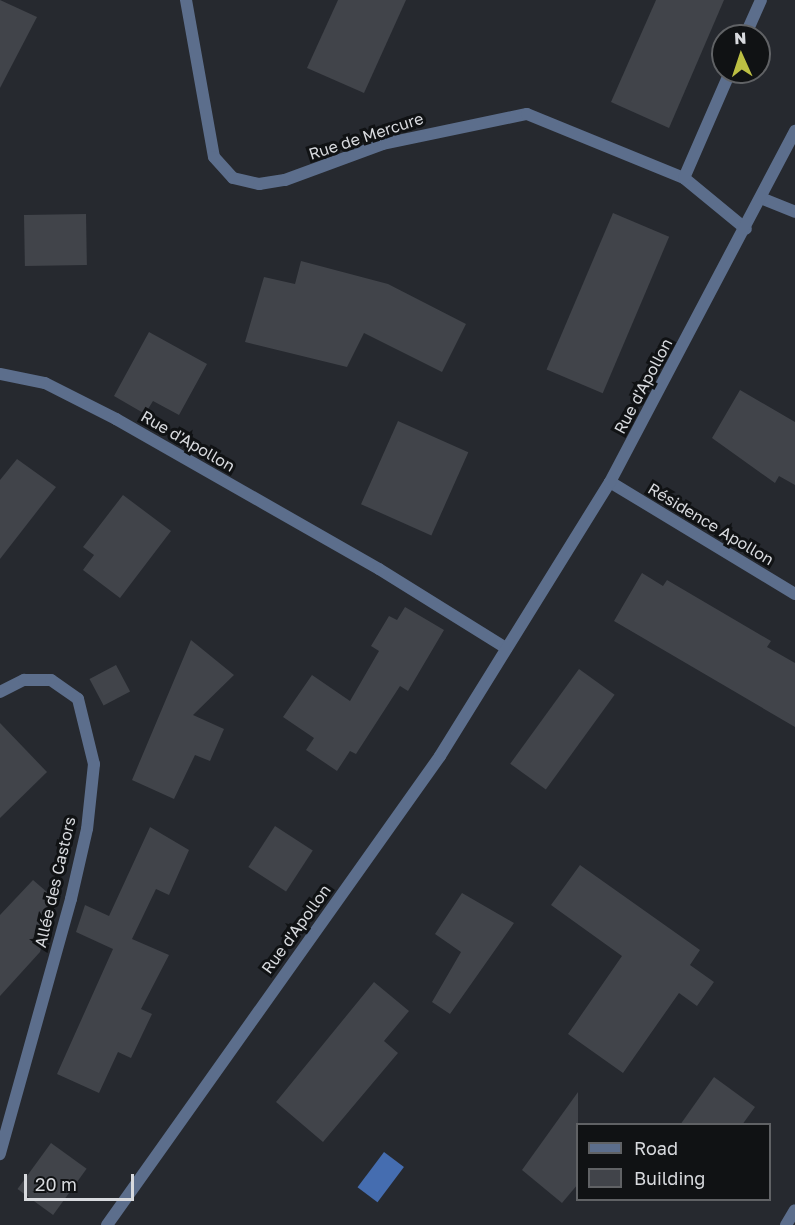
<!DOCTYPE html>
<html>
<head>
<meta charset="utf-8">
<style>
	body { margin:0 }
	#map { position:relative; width:795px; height:1225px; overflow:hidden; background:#26292f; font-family:"Golos Text",sans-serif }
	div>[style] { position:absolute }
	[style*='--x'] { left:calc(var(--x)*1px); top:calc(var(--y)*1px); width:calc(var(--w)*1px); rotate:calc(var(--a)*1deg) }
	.water>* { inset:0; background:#456db0; transform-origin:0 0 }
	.building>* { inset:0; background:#41444a; transform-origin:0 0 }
	.minor>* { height:12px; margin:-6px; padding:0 6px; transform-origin:6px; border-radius:6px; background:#5c6e8c }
	.tertiary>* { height:12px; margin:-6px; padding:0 6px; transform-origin:6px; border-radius:6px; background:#5c6e8c }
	span { translate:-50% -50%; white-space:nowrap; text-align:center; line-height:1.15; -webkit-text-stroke:6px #101214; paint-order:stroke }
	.street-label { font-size:16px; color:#d8dade }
	.legend { position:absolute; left:576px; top:1123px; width:195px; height:78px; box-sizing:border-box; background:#101214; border:2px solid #606265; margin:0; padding:8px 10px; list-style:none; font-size:18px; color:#d8dade }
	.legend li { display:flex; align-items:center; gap:12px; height:30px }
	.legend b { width:30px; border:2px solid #606265 }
	.north { position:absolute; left:711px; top:24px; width:60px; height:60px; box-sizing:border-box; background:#101214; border:2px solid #606265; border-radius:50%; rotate:357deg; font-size:16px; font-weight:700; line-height:24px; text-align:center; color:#d8dade }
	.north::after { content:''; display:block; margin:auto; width:21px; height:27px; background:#bcbf43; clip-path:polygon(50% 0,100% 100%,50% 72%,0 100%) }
	.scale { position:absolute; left:24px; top:1174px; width:110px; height:27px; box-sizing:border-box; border:3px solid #d8dade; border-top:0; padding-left:8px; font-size:18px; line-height:21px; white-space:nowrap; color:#d8dade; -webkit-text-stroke:4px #101214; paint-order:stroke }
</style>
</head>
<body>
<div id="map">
	<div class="water">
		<i style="left:384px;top:1152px;width:25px;height:44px;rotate:37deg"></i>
	</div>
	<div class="building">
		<i style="clip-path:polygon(0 0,37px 17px,0 88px)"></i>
		<i style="clip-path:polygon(338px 0,406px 0,364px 93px,307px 68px)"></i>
		<i style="clip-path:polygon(656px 0,724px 0,669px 128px,611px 102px)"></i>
		<i style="left:613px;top:213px;width:61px;height:170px;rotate:23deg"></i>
		<i style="left:86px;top:214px;width:51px;height:62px;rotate:89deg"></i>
		<i style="clip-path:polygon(301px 261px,388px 284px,466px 324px,442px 372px,364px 333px,347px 367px,245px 342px,264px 277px,295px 284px)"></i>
		<i style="clip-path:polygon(149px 332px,207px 364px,179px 415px,153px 401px,145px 414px,114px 396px)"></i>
		<i style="clip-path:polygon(740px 390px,795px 422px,795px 485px,779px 476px,775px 483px,712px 438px)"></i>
		<i style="left:398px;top:421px;width:77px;height:91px;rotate:24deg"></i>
		<i style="clip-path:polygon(17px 459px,56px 487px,0 559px,0 480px)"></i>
		<i style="clip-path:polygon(123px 495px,171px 531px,120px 598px,83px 570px,94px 555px,83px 547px)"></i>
		<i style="clip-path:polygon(642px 573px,663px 586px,667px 580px,771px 641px,767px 647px,795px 663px,795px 727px,614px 621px)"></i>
		<i style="clip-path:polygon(405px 607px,444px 630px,408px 691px,400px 686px,356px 754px,350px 751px,337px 771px,306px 750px,314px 738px,283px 717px,312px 675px,350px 701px,379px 651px,371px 646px,389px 616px,397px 620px)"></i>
		<i style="clip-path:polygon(191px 640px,234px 675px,193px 715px,224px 729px,210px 761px,195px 755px,174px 799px,132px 780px)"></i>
		<i style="left:116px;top:665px;width:30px;height:30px;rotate:62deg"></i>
		<i style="left:579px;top:669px;width:44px;height:117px;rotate:36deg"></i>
		<i style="clip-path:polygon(0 723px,47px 772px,0 818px)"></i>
		<i style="left:275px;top:826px;width:45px;height:49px;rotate:33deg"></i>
		<i style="clip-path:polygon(150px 827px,189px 850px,169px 895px,156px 889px,132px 939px,169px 955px,141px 1009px,152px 1014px,131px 1058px,118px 1052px,99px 1093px,57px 1074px,113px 949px,76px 932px,85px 905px,109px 916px)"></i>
		<i style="clip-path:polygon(580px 865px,700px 950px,690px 965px,714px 982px,697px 1006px,679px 993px,623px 1073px,568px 1034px,622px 956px,551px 905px)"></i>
		<i style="clip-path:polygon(33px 880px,55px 899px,40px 952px,0 996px,0 915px)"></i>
		<i style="clip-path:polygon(462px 893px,514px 923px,450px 1014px,432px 1002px,461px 952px,435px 934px)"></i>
		<i style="clip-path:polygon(374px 982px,409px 1011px,384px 1041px,398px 1053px,323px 1142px,276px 1102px)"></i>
		<i style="clip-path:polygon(714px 1077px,755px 1107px,742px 1125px,680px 1125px)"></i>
		<i style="clip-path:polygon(578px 1092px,578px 1184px,562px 1203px,522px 1170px)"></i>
		<i style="left:51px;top:1143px;width:44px;height:57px;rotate:36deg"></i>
	</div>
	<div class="minor">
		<i style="--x:186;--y:0;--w:159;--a:79.9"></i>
		<i style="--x:214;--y:157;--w:28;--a:48"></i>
		<i style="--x:233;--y:178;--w:27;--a:13"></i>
		<i style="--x:259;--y:184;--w:26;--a:-9"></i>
		<i style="--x:285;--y:180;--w:104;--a:-20.2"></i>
		<i style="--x:383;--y:144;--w:147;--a:-11.8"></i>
		<i style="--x:527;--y:114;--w:170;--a:22.2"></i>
		<i style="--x:684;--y:178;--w:80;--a:39.4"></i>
		<i style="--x:745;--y:36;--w:39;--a:-66"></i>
		<i style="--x:684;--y:178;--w:116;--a:-66.5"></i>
		<i style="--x:761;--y:198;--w:37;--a:22"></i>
		<i style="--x:0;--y:374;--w:46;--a:11.3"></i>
		<i style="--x:45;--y:383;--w:80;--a:26.9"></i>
		<i style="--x:116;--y:419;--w:303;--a:29.7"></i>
		<i style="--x:379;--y:569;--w:150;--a:31.9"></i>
		<i style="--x:610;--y:482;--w:216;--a:31.2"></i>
		<i style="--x:0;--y:692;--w:27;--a:-27"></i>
		<i style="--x:24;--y:680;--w:27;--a:0"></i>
		<i style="--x:51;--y:680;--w:33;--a:35"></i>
		<i style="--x:78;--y:699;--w:67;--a:76.2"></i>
		<i style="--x:94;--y:764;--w:65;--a:96.1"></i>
		<i style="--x:87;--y:829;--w:72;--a:102.9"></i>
		<i style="--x:71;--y:899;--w:265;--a:105.6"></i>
		<i style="--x:107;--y:1225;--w:575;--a:-54.62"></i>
		<i style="--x:440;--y:756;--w:322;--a:-58.2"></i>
		<i style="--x:610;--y:482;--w:397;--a:-62.2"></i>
	</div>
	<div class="tertiary">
		<i style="--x:786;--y:1225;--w:17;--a:-59"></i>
	</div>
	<div class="street-label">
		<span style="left:366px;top:136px;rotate:-18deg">Rue de Mercure</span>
		<span style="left:643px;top:386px;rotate:-62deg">Rue d'Apollon</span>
		<span style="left:188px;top:441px;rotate:30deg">Rue d'Apollon</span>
		<span style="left:711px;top:524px;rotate:31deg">Résidence Apollon</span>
		<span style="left:55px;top:882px;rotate:-77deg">Allée des Castors</span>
		<span style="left:296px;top:929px;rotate:-54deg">Rue d'Apollon</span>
	</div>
	<ul class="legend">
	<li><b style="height:8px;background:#5c6e8c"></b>Road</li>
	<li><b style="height:16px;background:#41444a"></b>Building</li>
	</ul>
	<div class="north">N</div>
	<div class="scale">20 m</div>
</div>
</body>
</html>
